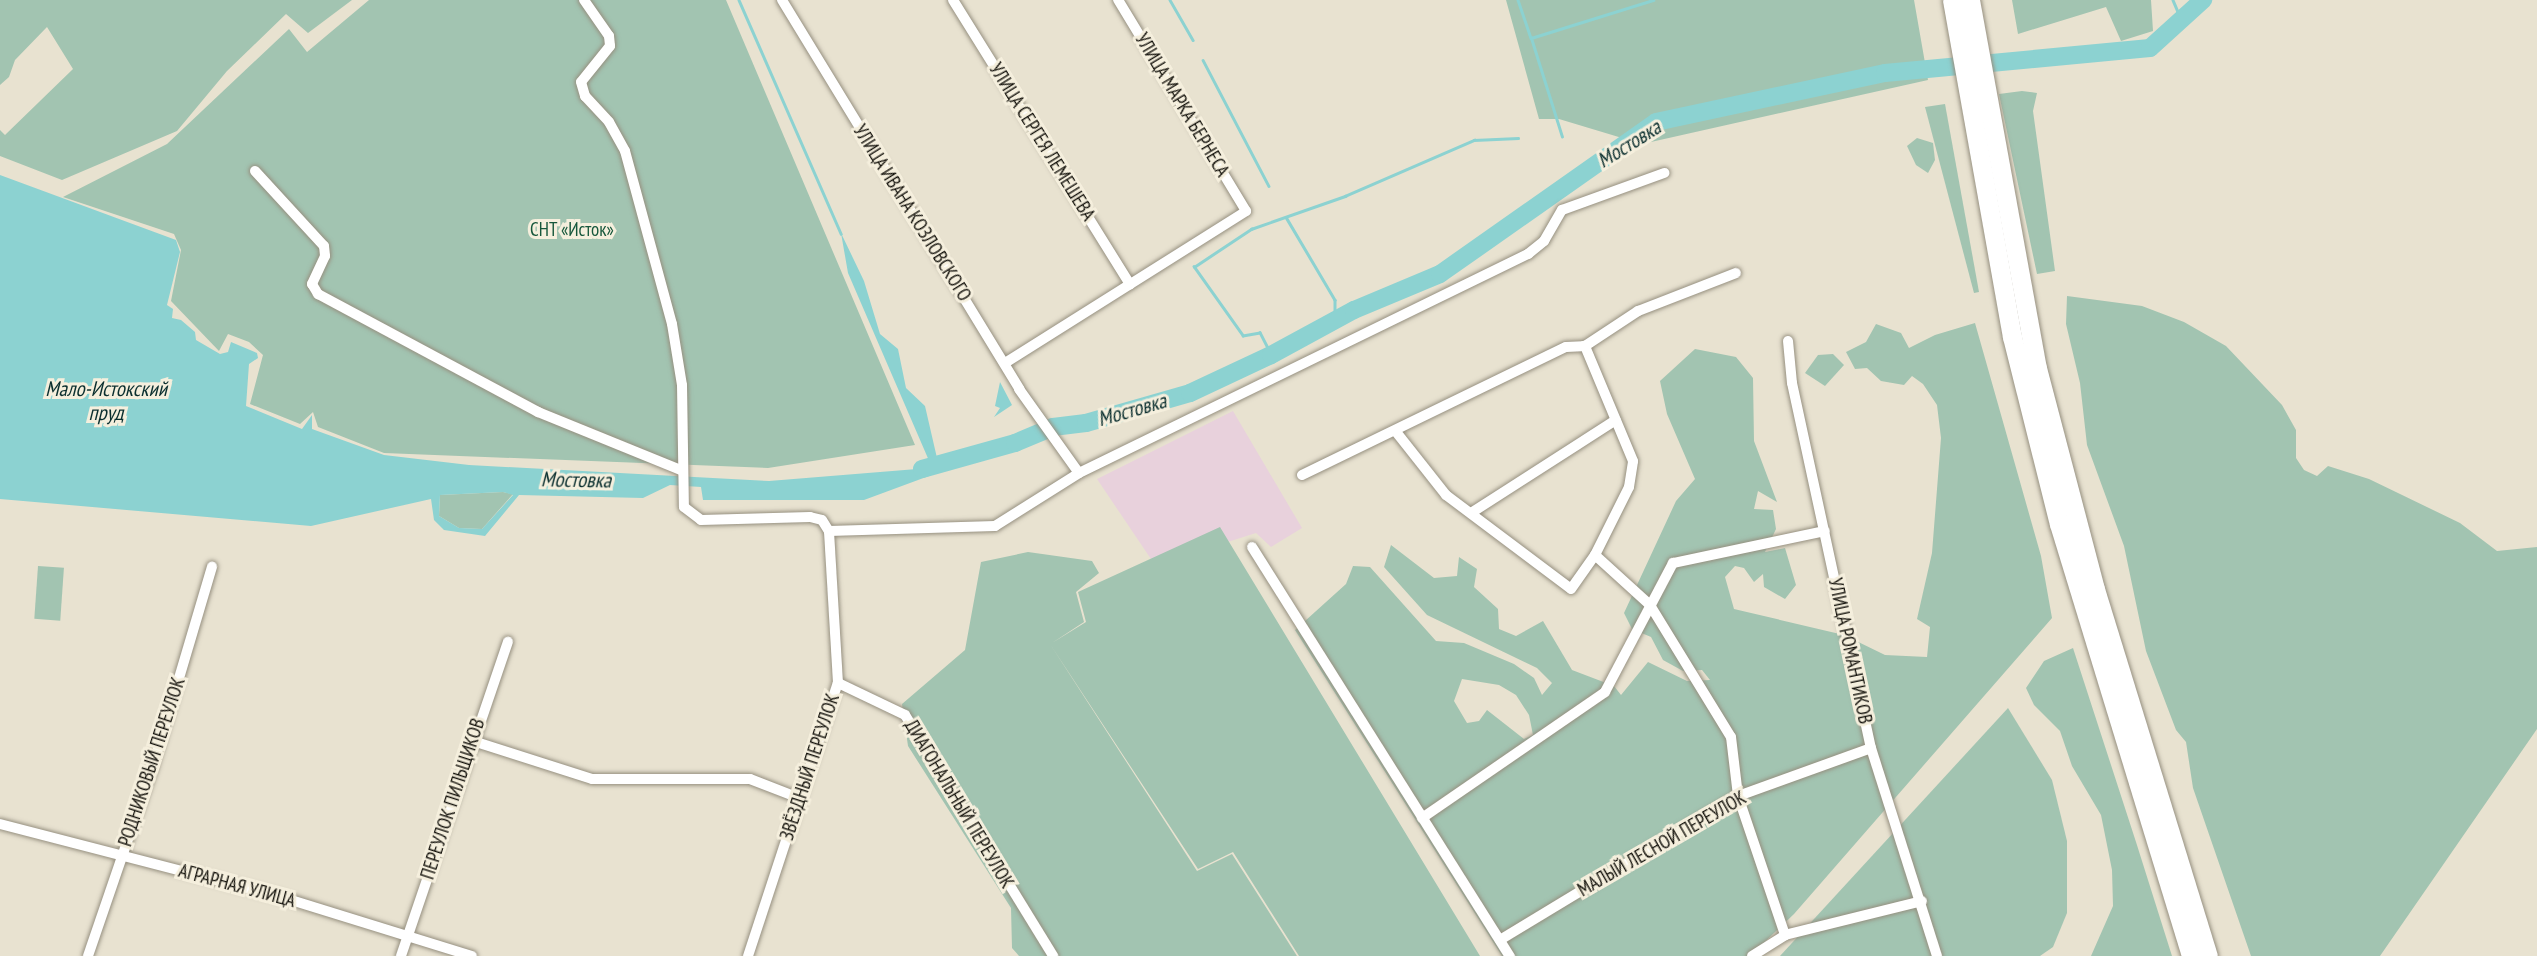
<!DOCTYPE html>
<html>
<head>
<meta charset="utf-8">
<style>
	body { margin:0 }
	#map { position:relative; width:2537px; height:956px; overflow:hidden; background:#e8e2d0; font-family:"PT Sans Narrow",sans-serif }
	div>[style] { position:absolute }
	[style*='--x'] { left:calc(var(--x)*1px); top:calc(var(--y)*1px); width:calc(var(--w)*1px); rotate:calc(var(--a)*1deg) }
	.industrial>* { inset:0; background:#e8d1dc }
	.green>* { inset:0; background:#a2c4b1; transform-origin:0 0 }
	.water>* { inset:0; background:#8cd2d1 }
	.stream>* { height:2.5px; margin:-1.25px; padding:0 1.25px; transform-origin:1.25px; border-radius:1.25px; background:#8cd2d1 }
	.river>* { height:18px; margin:-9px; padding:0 9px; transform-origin:9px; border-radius:9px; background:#8cd2d1 }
	.roads { filter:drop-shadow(0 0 2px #969080) drop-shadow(0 0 2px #969080) }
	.street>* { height:10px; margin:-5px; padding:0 5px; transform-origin:5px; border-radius:5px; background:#fff }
	.highway>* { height:19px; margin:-9.5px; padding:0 9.5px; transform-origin:9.5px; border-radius:9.5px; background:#fff }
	span { translate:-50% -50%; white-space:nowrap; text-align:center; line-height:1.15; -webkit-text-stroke:6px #f5efdd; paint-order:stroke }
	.street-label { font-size:19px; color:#12100a }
	.park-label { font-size:19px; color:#16573b }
	.water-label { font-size:21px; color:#0b2f2f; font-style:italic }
</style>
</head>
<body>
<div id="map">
	<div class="industrial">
		<i style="clip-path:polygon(1233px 411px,1302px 528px,1271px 547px,1256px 533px,1155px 565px,1097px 479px)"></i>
	</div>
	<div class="green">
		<i style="clip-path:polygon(0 0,352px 0,308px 33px,286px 14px,227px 71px,177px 131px,62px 180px,0 156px,0 130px,5px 135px,73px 69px,47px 27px,15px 60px,9px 77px,0 85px)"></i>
		<i style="clip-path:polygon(369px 0,726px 0,915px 445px,768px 468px,384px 453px,318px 427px,313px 412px,300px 424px,250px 404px,263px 355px,249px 342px,228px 334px,219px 351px,171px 301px,181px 250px,174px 234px,63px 197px,167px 144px,289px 29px,307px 52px)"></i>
		<i style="clip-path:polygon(1506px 0,1914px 0,1928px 80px,1642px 144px,1559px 119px,1539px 119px)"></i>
		<i style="clip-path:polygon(2012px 0,2151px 0,2153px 31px,2121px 41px,2106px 7px,2018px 34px)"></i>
		<i style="clip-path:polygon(2022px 91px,2037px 93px,2033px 111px,2055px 271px,2037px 274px,1999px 94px)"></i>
		<i style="clip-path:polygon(1945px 104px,1979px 292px,1974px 293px,1925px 107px)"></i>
		<i style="clip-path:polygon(1917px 138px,1933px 143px,1935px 160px,1928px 173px,1916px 165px,1907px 146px)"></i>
		<i style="clip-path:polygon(2067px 296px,2142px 306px,2184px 322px,2226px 346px,2282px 405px,2296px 430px,2296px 458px,2304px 470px,2317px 476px,2328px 466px,2369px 479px,2460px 523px,2497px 551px,2537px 547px,2537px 729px,2380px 956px,2251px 956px,2193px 788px,2186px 742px,2176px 730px,2146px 651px,2124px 546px,2087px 445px,2080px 383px,2066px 324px)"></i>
		<i style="clip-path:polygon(evenodd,1975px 323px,2041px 556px,2052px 618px,1794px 914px,1750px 956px,1502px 956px,1295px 630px,1346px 584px,1353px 566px,1370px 567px,1436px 641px,1464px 643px,1514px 664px,1534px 678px,1542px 695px,1552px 683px,1537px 668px,1427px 615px,1384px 567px,1391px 545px,1434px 578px,1457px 576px,1459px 557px,1477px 569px,1474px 587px,1498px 609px,1499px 629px,1516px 636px,1543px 621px,1572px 670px,1614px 686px,1621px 695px,1648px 662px,1687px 681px,1710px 680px,1702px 670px,1683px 671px,1663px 660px,1651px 637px,1632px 629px,1624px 613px,1676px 501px,1695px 479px,1667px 414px,1660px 381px,1695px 349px,1736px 357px,1753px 378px,1754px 441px,1777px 502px,1758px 491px,1754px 509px,1773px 510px,1776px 529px,1765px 552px,1785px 548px,1796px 585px,1785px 599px,1764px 587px,1763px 574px,1754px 582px,1744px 568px,1735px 566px,1725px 577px,1734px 609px,1844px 635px,1885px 655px,1927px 657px,1930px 627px,1917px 619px,1932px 553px,1941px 438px,1937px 405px,1923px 384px,1912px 376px,1904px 385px,1881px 381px,1867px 368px,1855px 369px,1846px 352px,1866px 342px,1876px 324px,1901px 333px,1909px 348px,1935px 335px,1975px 323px,1462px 679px,1499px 685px,1516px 695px,1529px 715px,1533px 735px,1524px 739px,1487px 710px,1479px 721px,1467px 723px,1454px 701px,1462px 679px)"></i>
		<i style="clip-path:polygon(1833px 354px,1844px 365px,1825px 386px,1805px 373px,1818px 355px)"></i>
		<i style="clip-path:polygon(503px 492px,513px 494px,482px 529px,459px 528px,439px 516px,440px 495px)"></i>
		<i style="clip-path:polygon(1220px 527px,1480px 956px,1299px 956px,1233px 852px,1198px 869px,1050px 644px,1197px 871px,1232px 854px,1297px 956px,1019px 956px,1012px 948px,1011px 908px,908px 746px,902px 704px,965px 650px,981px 562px,1028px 552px,1092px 561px,1099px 573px,1076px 592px,1084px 622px,1052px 643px,1086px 622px,1078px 592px)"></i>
		<i style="left:38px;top:566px;width:26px;height:53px;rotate:4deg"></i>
		<i style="clip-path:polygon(2073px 648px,2136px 842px,2172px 956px,2091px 956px,2113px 906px,2112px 870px,2101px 815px,2072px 766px,2060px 731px,2034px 705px,2026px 688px,2044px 661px)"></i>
		<i style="clip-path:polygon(2008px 708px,2052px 780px,2067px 841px,2067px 913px,2053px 947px,2040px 956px,1780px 956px)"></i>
	</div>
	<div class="water">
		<i style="clip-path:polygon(evenodd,0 175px,176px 240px,180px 252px,167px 305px,173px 309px,172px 318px,181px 320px,195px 332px,196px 340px,220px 354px,228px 352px,231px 342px,257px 353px,258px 358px,249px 364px,246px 406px,302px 429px,312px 415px,312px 429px,384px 455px,469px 465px,769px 481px,917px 469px,930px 463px,848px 273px,841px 233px,864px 281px,880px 334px,898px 349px,906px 388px,925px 406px,937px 458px,945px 462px,937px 473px,864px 500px,703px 500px,701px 487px,670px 485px,643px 498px,519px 495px,485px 536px,444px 530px,434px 520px,431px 499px,311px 526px,0 499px,0 175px,503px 492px,513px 495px,482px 529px,459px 528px,439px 516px,440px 495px,503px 492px)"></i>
		<i style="clip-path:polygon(1000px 382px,1012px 405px,994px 417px,1000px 408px,995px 406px)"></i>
	</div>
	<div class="stream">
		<i style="--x:739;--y:0;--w:255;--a:66.4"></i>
		<i style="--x:1170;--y:0;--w:46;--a:60.1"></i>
		<i style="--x:1518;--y:0;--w:40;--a:71.1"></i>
		<i style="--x:2173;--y:0;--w:21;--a:67"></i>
		<i style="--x:1203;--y:60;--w:142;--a:62.4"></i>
		<i style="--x:1562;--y:137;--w:104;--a:-107.4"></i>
		<i style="--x:1531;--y:38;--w:128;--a:-17.3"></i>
		<i style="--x:1286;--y:217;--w:96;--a:59.4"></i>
		<i style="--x:1335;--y:300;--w:20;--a:90"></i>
		<i style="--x:1271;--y:355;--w:25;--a:-117"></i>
		<i style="--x:1260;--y:333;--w:17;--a:170"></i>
		<i style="--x:1243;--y:336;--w:85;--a:-125.4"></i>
		<i style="--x:1194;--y:267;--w:69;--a:-33.7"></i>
		<i style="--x:1251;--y:229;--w:100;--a:-19.3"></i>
		<i style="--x:1345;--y:196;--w:141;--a:-23.5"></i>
		<i style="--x:1474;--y:140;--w:44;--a:-2.6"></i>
	</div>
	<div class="river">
		<i style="--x:922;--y:469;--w:97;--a:-15.6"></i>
		<i style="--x:1015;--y:443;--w:41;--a:-22.8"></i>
		<i style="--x:1053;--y:427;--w:33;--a:-7"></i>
		<i style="--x:1086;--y:423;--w:108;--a:-16.1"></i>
		<i style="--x:1190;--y:393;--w:89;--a:-25.1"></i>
		<i style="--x:1271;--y:355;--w:94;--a:-28.5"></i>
		<i style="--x:1354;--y:310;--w:93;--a:-22.7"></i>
		<i style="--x:1440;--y:274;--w:264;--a:-35.1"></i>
		<i style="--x:1656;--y:122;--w:234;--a:-12.1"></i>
		<i style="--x:1885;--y:73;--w:266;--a:-5.4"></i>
		<i style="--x:2150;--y:48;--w:72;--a:-42.2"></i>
	</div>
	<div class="roads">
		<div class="street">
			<i style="--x:584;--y:0;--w:44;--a:55.2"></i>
			<i style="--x:609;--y:36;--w:10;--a:84"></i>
			<i style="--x:610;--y:46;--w:46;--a:128.9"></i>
			<i style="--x:581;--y:82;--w:15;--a:74"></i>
			<i style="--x:585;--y:96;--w:35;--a:47"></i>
			<i style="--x:609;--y:122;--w:33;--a:61"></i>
			<i style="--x:625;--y:151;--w:179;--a:74.8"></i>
			<i style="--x:672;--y:324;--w:62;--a:80.7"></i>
			<i style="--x:682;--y:385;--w:122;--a:89.1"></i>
			<i style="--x:684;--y:507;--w:21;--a:37"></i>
			<i style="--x:701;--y:520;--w:109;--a:-1.6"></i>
			<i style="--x:810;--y:517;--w:12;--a:14"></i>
			<i style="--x:822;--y:520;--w:13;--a:58"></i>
			<i style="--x:782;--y:0;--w:456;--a:58.6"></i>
			<i style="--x:1019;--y:389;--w:103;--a:54.5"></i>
			<i style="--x:953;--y:0;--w:335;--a:58.1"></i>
			<i style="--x:255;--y:171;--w:102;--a:47.4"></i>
			<i style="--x:324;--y:246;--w:10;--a:84"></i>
			<i style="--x:325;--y:256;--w:31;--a:115"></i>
			<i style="--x:312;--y:284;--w:12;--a:59"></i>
			<i style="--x:318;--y:294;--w:250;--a:28.2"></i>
			<i style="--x:538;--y:412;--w:154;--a:22.1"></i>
			<i style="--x:1788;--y:341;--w:42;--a:84.6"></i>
			<i style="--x:1792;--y:383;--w:373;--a:77.8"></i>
			<i style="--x:1871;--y:748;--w:218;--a:72.4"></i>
			<i style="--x:1005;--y:363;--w:285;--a:-32.2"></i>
			<i style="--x:1246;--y:211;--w:247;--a:-121.2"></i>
			<i style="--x:1397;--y:433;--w:79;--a:51.7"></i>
			<i style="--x:1446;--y:495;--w:156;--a:36.9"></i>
			<i style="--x:1571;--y:589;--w:42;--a:-54.8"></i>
			<i style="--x:1595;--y:555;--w:76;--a:-63.4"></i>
			<i style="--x:1629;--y:487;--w:26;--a:-81"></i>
			<i style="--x:1633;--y:461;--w:125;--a:-112.7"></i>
			<i style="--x:1302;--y:475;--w:293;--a:-25.9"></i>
			<i style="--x:1566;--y:347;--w:19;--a:-3"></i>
			<i style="--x:1585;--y:346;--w:64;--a:-33.4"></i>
			<i style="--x:1638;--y:311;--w:105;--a:-21.2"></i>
			<i style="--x:1471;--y:513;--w:172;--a:-32.7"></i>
			<i style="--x:829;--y:531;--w:166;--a:-1.7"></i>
			<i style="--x:995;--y:526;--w:99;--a:-32.2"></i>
			<i style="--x:1079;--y:473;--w:500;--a:-26"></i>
			<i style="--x:1528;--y:254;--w:21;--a:-39"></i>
			<i style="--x:1544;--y:241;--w:36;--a:-60"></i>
			<i style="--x:1562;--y:210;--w:109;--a:-19.9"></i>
			<i style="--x:1252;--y:547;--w:484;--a:57.8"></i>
			<i style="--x:1595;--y:555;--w:74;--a:42.3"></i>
			<i style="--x:1650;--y:605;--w:155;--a:58.5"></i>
			<i style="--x:1731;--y:737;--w:59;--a:83.2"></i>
			<i style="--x:1738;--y:796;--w:147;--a:71.3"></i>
			<i style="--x:838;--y:683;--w:74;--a:25.5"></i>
			<i style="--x:905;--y:715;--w:283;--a:58.4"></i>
			<i style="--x:473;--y:741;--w:125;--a:17.7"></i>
			<i style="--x:592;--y:779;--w:158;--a:0"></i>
			<i style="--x:750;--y:779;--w:53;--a:21.2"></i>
			<i style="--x:1422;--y:818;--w:222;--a:-34.5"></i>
			<i style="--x:1605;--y:692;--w:146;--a:-62.2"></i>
			<i style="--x:1673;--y:563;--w:155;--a:-11.9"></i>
			<i style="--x:0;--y:824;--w:287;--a:14.5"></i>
			<i style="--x:278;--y:896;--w:203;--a:17.2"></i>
			<i style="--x:1500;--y:940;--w:278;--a:-31.2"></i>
			<i style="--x:1738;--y:796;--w:141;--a:-19.8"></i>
			<i style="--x:88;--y:956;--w:201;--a:-71.1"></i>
			<i style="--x:153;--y:766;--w:208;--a:-73.5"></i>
			<i style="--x:401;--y:956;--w:332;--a:-71.2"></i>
			<i style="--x:748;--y:956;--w:287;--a:-71.8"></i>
			<i style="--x:838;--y:683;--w:152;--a:-93.4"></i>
			<i style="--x:1752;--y:956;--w:39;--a:-32"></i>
			<i style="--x:1785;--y:935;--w:141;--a:-13.9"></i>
		</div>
		<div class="highway">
			<i style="--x:1952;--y:0;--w:342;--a:79.9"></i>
			<i style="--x:2012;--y:337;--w:193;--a:75.9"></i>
			<i style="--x:2059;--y:524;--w:452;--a:73"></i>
			<i style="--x:1970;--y:0;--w:374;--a:79.7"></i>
			<i style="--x:2037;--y:368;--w:228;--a:75.3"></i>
			<i style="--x:2095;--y:589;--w:384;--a:72.9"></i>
		</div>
	</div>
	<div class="street-label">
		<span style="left:1182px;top:105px;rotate:59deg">УЛИЦА МАРКА БЕРНЕСА</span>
		<span style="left:1042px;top:142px;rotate:58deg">УЛИЦА СЕРГЕЯ ЛЕМЕШЕВА</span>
		<span style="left:912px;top:213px;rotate:58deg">УЛИЦА ИВАНА КОЗЛОВСКОГО</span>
		<span style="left:1850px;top:651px;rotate:78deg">УЛИЦА РОМАНТИКОВ</span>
		<span style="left:152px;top:762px;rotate:-72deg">РОДНИКОВЫЙ ПЕРЕУЛОК</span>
		<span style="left:810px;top:767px;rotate:-72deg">ЗВЁЗДНЫЙ ПЕРЕУЛОК</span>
		<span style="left:453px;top:799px;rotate:-72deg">ПЕРЕУЛОК ПИЛЬЩИКОВ</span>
		<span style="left:959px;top:804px;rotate:59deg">ДИАГОНАЛЬНЫЙ ПЕРЕУЛОК</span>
		<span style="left:1662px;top:844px;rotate:-30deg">МАЛЫЙ ЛЕСНОЙ ПЕРЕУЛОК</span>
		<span style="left:237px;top:886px;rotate:15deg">АГРАРНАЯ УЛИЦА</span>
	</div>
	<div class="park-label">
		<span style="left:572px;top:230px">СНТ «Исток»</span>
	</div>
	<div class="water-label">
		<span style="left:1629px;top:144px;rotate:-32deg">Мостовка</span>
		<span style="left:106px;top:401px">Мало-Истокский<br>пруд</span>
		<span style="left:1132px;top:410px;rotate:-16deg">Мостовка</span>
		<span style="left:576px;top:480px;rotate:1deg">Мостовка</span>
	</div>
</div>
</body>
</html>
